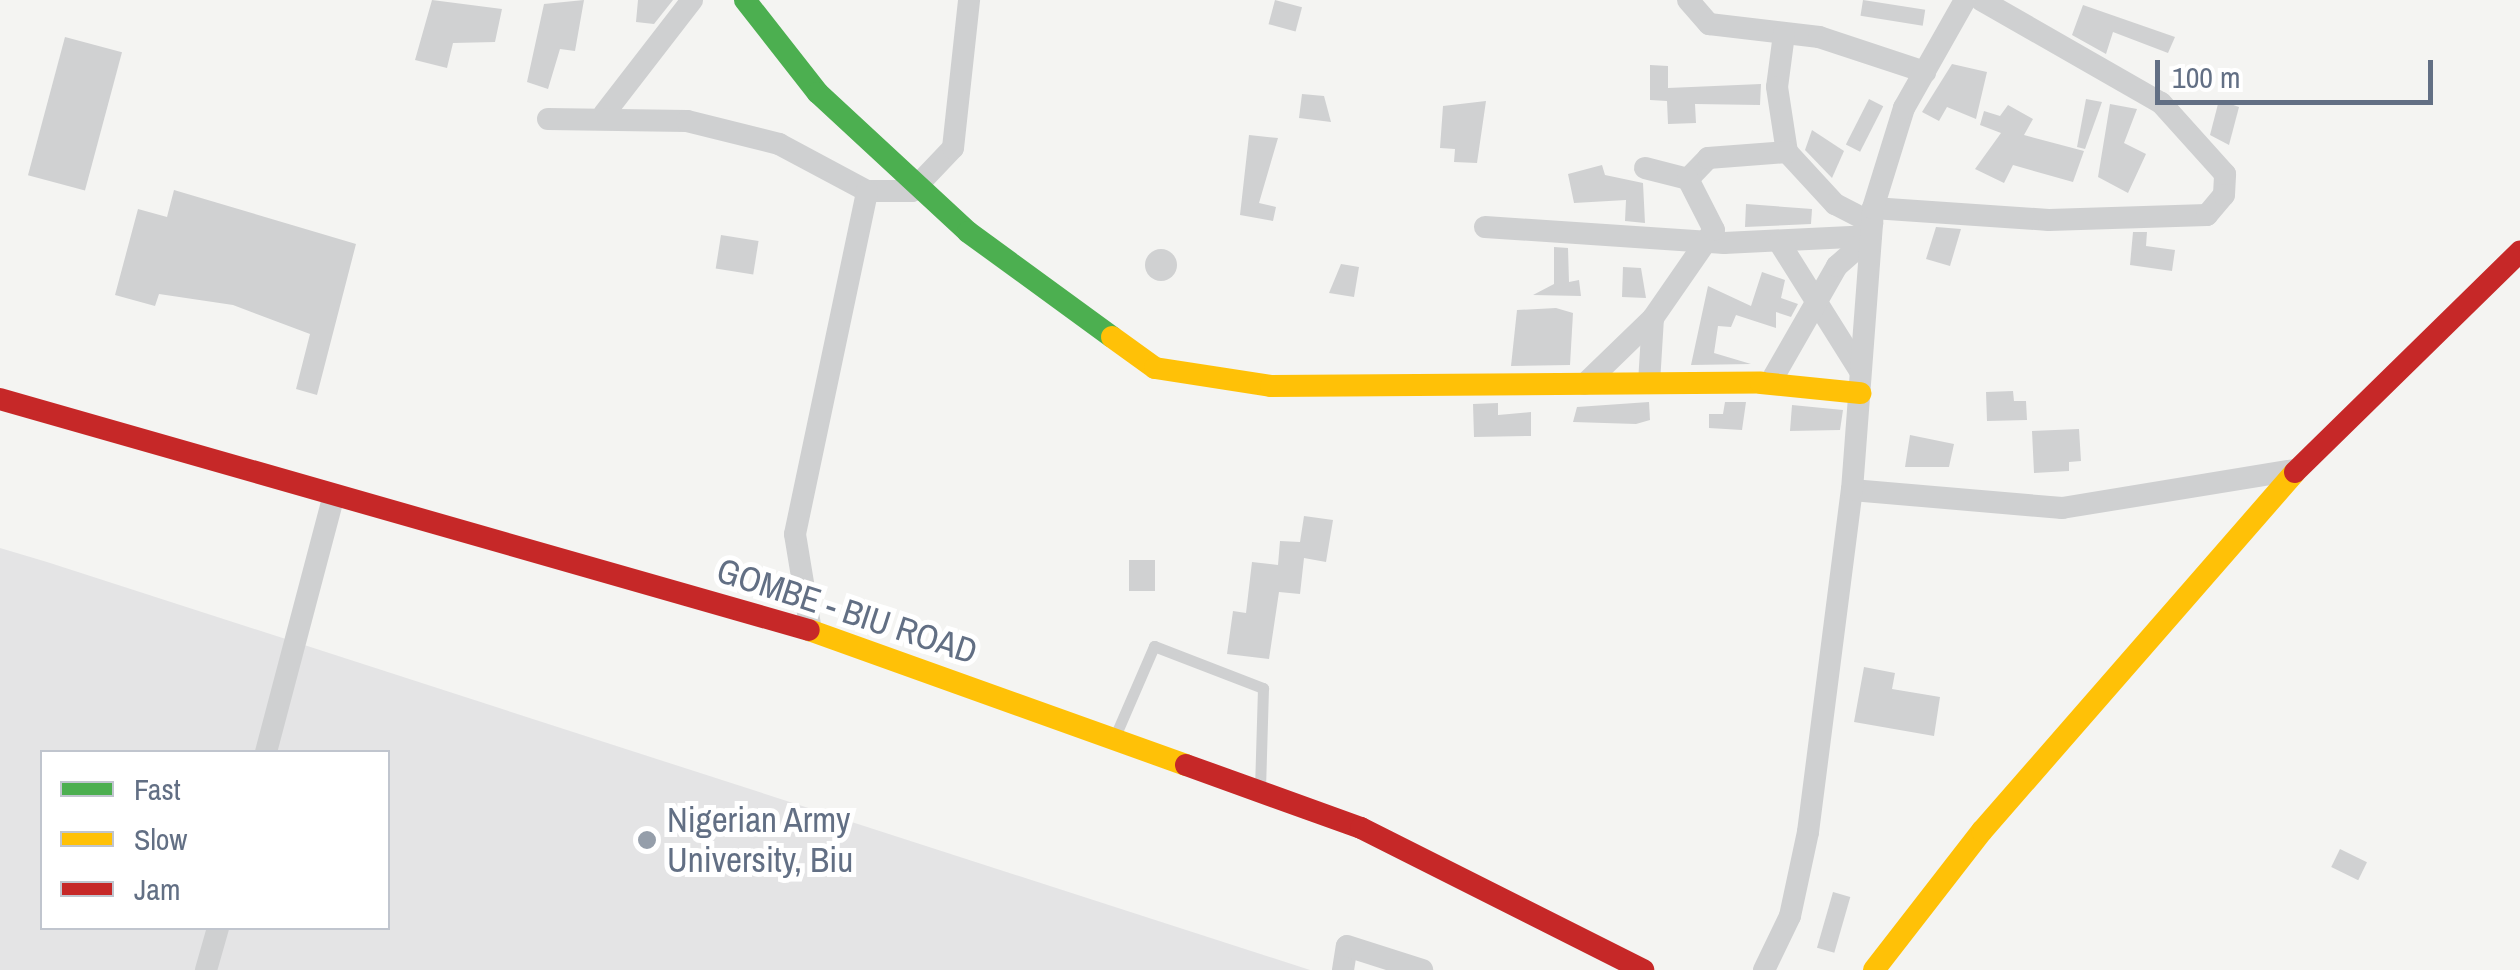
<!DOCTYPE html>
<html>
<head>
<meta charset="utf-8">
<style>
	body { margin:0 }
	#map { position:relative; width:2520px; height:970px; overflow:hidden; background:#f4f4f2; font-family:"Archivo Narrow",sans-serif }
	div>[style] { position:absolute }
	[style*='--x'] { left:calc(var(--x)*1px); top:calc(var(--y)*1px); width:calc(var(--w)*1px); rotate:calc(var(--a)*1deg) }
	.built>* { inset:0; background:#e4e4e5 }
	.building>* { inset:0; background:#d0d1d2; transform-origin:0 0 }
	.round { border-radius:50% }
	.lane>* { height:11px; margin:-5.5px; padding:0 5.5px; transform-origin:5.5px; border-radius:5.5px; background:#cfd0d1 }
	.street>* { height:22px; margin:-11px; padding:0 11px; transform-origin:11px; border-radius:11px; background:#cfd0d1 }
	.fast>* { height:22px; margin:-11px; padding:0 11px; transform-origin:11px; border-radius:11px; background:#4caf50 }
	.slow>* { height:22px; margin:-11px; padding:0 11px; transform-origin:11px; border-radius:11px; background:#ffc107 }
	.jam>* { height:22px; margin:-11px; padding:0 11px; transform-origin:11px; border-radius:11px; background:#c62828 }
	.dots>* { width:28px; height:28px; translate:-50% -50%; box-sizing:border-box; border:5px solid #fff; border-radius:50% }
	span { translate:-50% -50%; white-space:nowrap; text-align:center; line-height:1.15; -webkit-text-stroke:10px #fff; paint-order:stroke }
	.street-label { font-size:35px; color:#626f84 }
	.poi-label { font-size:35px; color:#626f84 }
	.left { translate:0 -50%; text-align:left }
	.legend { position:absolute; left:40px; top:750px; width:350px; height:180px; box-sizing:border-box; background:#fff; border:2px solid #c0c5ce; margin:0; padding:12px 18px; list-style:none; font-size:30px; color:#626f84 }
	.legend li { display:flex; align-items:center; gap:20px; height:50px }
	.legend b { width:50px; border:2px solid #c0c5ce }
	.scale { position:absolute; left:2155px; top:60px; width:278px; height:45px; box-sizing:border-box; border:5px solid #626f84; border-top:0; padding-left:12px; font-size:30px; line-height:35px; white-space:nowrap; color:#626f84; -webkit-text-stroke:8px #fff; paint-order:stroke }
</style>
</head>
<body>
<div id="map">
	<div class="built">
		<i style="clip-path:polygon(evenodd,0 548px,47px 562px,1310px 970px,0 970px,0 548px,42px 752px,388px 752px,388px 928px,42px 928px,42px 752px)"></i>
	</div>
	<div class="building">
		<i style="clip-path:polygon(432px 0,502px 9px,495px 42px,453px 43px,447px 68px,415px 60px)"></i>
		<i style="clip-path:polygon(584px 0,575px 51px,560px 49px,548px 89px,527px 82px,544px 4px)"></i>
		<i style="clip-path:polygon(638px 0,673px 0,654px 24px,636px 22px)"></i>
		<i style="left:1275px;top:0;width:28px;height:25px;rotate:15deg"></i>
		<i style="left:1863px;top:0;width:63px;height:16px;rotate:9deg"></i>
		<i style="clip-path:polygon(2083px 5px,2175px 37px,2168px 53px,2113px 32px,2106px 54px,2072px 35px)"></i>
		<i style="left:65px;top:37px;width:59px;height:143px;rotate:15deg"></i>
		<i style="clip-path:polygon(1952px 64px,1987px 72px,1976px 119px,1947px 107px,1939px 121px,1922px 112px)"></i>
		<i style="clip-path:polygon(1650px 65px,1668px 66px,1668px 88px,1761px 84px,1760px 105px,1695px 104px,1696px 123px,1668px 124px,1667px 101px,1650px 100px)"></i>
		<i style="clip-path:polygon(1302px 94px,1324px 96px,1331px 122px,1299px 118px)"></i>
		<i style="left:1869px;top:99px;width:16px;height:51px;rotate:27deg"></i>
		<i style="clip-path:polygon(2086px 99px,2102px 102px,2085px 149px,2077px 147px)"></i>
		<i style="clip-path:polygon(2219px 100px,2239px 107px,2229px 145px,2210px 135px)"></i>
		<i style="clip-path:polygon(1486px 101px,1477px 163px,1454px 162px,1455px 149px,1440px 148px,1443px 106px)"></i>
		<i style="clip-path:polygon(2110px 104px,2137px 109px,2124px 143px,2146px 154px,2128px 193px,2098px 177px)"></i>
		<i style="clip-path:polygon(2008px 105px,2033px 119px,2024px 135px,2084px 151px,2073px 182px,2013px 165px,2004px 183px,1975px 169px,2001px 133px,1980px 125px,1984px 111px,2000px 116px)"></i>
		<i style="clip-path:polygon(1812px 130px,1844px 151px,1832px 178px,1805px 150px)"></i>
		<i style="clip-path:polygon(1249px 135px,1278px 138px,1259px 203px,1276px 207px,1273px 221px,1240px 215px)"></i>
		<i style="clip-path:polygon(1602px 165px,1605px 175px,1643px 183px,1645px 223px,1625px 221px,1626px 200px,1574px 203px,1568px 174px)"></i>
		<i style="clip-path:polygon(174px 190px,356px 244px,317px 395px,296px 389px,310px 334px,233px 305px,159px 294px,155px 306px,115px 295px,138px 209px,167px 217px)"></i>
		<i style="clip-path:polygon(1746px 204px,1812px 209px,1811px 224px,1745px 227px)"></i>
		<i style="clip-path:polygon(1936px 227px,1961px 229px,1950px 266px,1926px 259px)"></i>
		<i style="clip-path:polygon(2133px 232px,2147px 232px,2146px 246px,2175px 250px,2172px 271px,2130px 265px)"></i>
		<i style="left:721px;top:235px;width:38px;height:34px;rotate:9deg"></i>
		<i style="clip-path:polygon(1554px 247px,1568px 248px,1569px 282px,1579px 280px,1581px 296px,1533px 295px,1554px 284px)"></i>
		<i class="round" style="left:1145px;top:249px;width:32px;height:32px"></i>
		<i style="clip-path:polygon(1341px 264px,1359px 267px,1354px 297px,1329px 293px)"></i>
		<i style="clip-path:polygon(1623px 267px,1641px 268px,1646px 298px,1622px 297px)"></i>
		<i style="clip-path:polygon(1762px 272px,1785px 280px,1781px 298px,1798px 304px,1791px 317px,1776px 312px,1776px 328px,1736px 315px,1731px 327px,1718px 326px,1714px 353px,1751px 364px,1691px 365px,1708px 286px,1751px 306px)"></i>
		<i style="clip-path:polygon(1556px 308px,1573px 313px,1570px 365px,1511px 366px,1517px 310px)"></i>
		<i style="clip-path:polygon(2013px 391px,2014px 401px,2026px 401px,2027px 420px,1987px 421px,1986px 392px)"></i>
		<i style="clip-path:polygon(1649px 402px,1650px 420px,1636px 424px,1573px 422px,1577px 407px)"></i>
		<i style="clip-path:polygon(1725px 402px,1746px 402px,1742px 430px,1709px 428px,1709px 414px,1723px 414px)"></i>
		<i style="clip-path:polygon(1498px 403px,1498px 415px,1531px 412px,1531px 436px,1474px 437px,1473px 404px)"></i>
		<i style="clip-path:polygon(1792px 405px,1843px 410px,1840px 430px,1790px 431px)"></i>
		<i style="clip-path:polygon(2079px 429px,2081px 461px,2069px 462px,2069px 471px,2034px 473px,2032px 431px)"></i>
		<i style="clip-path:polygon(1910px 435px,1954px 444px,1949px 467px,1905px 467px)"></i>
		<i style="clip-path:polygon(1304px 516px,1333px 520px,1326px 562px,1304px 558px,1300px 594px,1279px 592px,1269px 659px,1227px 654px,1233px 611px,1246px 613px,1252px 562px,1278px 565px,1280px 541px,1300px 542px)"></i>
		<i style="left:1129px;top:560px;width:26px;height:31px"></i>
		<i style="clip-path:polygon(1864px 667px,1895px 673px,1892px 689px,1940px 697px,1934px 736px,1854px 722px)"></i>
		<i style="left:2340px;top:849px;width:30px;height:20px;rotate:26deg"></i>
		<i style="left:1833px;top:892px;width:18px;height:58px;rotate:16deg"></i>
	</div>
	<div class="lane">
		<i style="--x:1116;--y:734;--w:96;--a:-66.6"></i>
		<i style="--x:1154;--y:646;--w:117;--a:21.1"></i>
		<i style="--x:1263;--y:688;--w:99;--a:91.7"></i>
	</div>
	<div class="street">
		<i style="--x:1688;--y:0;--w:32;--a:49"></i>
		<i style="--x:1709;--y:24;--w:111;--a:6.7"></i>
		<i style="--x:1819;--y:37;--w:112;--a:18.3"></i>
		<i style="--x:1784;--y:34;--w:53;--a:97.5"></i>
		<i style="--x:1777;--y:87;--w:66;--a:81.3"></i>
		<i style="--x:1787;--y:152;--w:71;--a:47.3"></i>
		<i style="--x:1835;--y:204;--w:42;--a:27.2"></i>
		<i style="--x:604;--y:114;--w:144;--a:-52.3"></i>
		<i style="--x:548;--y:119;--w:139;--a:0.8"></i>
		<i style="--x:687;--y:121;--w:95;--a:14"></i>
		<i style="--x:779;--y:144;--w:100;--a:28.1"></i>
		<i style="--x:867;--y:191;--w:45;--a:0"></i>
		<i style="--x:912;--y:191;--w:59;--a:-46.4"></i>
		<i style="--x:953;--y:148;--w:149;--a:-83.8"></i>
		<i style="--x:1645;--y:168;--w:44;--a:14.3"></i>
		<i style="--x:1688;--y:179;--w:29;--a:-46"></i>
		<i style="--x:1708;--y:158;--w:79;--a:-4.3"></i>
		<i style="--x:1873;--y:208;--w:176;--a:3.9"></i>
		<i style="--x:2049;--y:220;--w:158;--a:-1.8"></i>
		<i style="--x:2207;--y:215;--w:26;--a:-50"></i>
		<i style="--x:2224;--y:195;--w:21;--a:-87"></i>
		<i style="--x:2225;--y:174;--w:96;--a:-132"></i>
		<i style="--x:2161;--y:103;--w:207;--a:-150.2"></i>
		<i style="--x:1485;--y:227;--w:240;--a:3.8"></i>
		<i style="--x:1724;--y:243;--w:147;--a:-2.7"></i>
		<i style="--x:1779;--y:242;--w:152;--a:57.9"></i>
		<i style="--x:1649;--y:383;--w:65;--a:-86.5"></i>
		<i style="--x:1653;--y:318;--w:107;--a:-55.3"></i>
		<i style="--x:1714;--y:230;--w:57;--a:-117"></i>
		<i style="--x:1770;--y:383;--w:135;--a:-60.2"></i>
		<i style="--x:1837;--y:266;--w:45;--a:-41.4"></i>
		<i style="--x:1585;--y:384;--w:95;--a:-44.1"></i>
		<i style="--x:1852;--y:490;--w:211;--a:4.9"></i>
		<i style="--x:2062;--y:508;--w:235;--a:-9.3"></i>
		<i style="--x:811;--y:631;--w:98;--a:-99.4"></i>
		<i style="--x:795;--y:534;--w:350;--a:-78.1"></i>
		<i style="--x:266;--y:752;--w:262;--a:-75.2"></i>
		<i style="--x:206;--y:970;--w:44;--a:-74.1"></i>
		<i style="--x:1343;--y:970;--w:24;--a:-81"></i>
		<i style="--x:1347;--y:946;--w:79;--a:17.7"></i>
		<i style="--x:1764;--y:970;--w:60;--a:-64.3"></i>
		<i style="--x:1790;--y:916;--w:86;--a:-77.9"></i>
		<i style="--x:1808;--y:832;--w:345;--a:-82.7"></i>
		<i style="--x:1852;--y:490;--w:283;--a:-85.7"></i>
		<i style="--x:1873;--y:208;--w:105;--a:-72.8"></i>
		<i style="--x:1904;--y:108;--w:124;--a:-60.5"></i>
	</div>
	<div class="fast">
		<i style="--x:745;--y:0;--w:118;--a:51.9"></i>
		<i style="--x:818;--y:93;--w:205;--a:42.8"></i>
		<i style="--x:968;--y:232;--w:178;--a:36.1"></i>
	</div>
	<div class="slow">
		<i style="--x:1112;--y:337;--w:53;--a:35.8"></i>
		<i style="--x:1155;--y:368;--w:117;--a:8.8"></i>
		<i style="--x:1271;--y:386;--w:490;--a:-0.4"></i>
		<i style="--x:1761;--y:383;--w:100;--a:5.8"></i>
		<i style="--x:809;--y:630;--w:400;--a:19.7"></i>
		<i style="--x:1874;--y:970;--w:176;--a:-52.2"></i>
		<i style="--x:1982;--y:831;--w:476;--a:-48.9"></i>
	</div>
	<div class="jam">
		<i style="--x:0;--y:399;--w:841;--a:15.94"></i>
		<i style="--x:2295;--y:472;--w:315;--a:-44.4"></i>
		<i style="--x:1186;--y:765;--w:186;--a:19.8"></i>
		<i style="--x:1361;--y:828;--w:316;--a:26.7"></i>
	</div>
	<div class="dots">
		<i style="left:647px;top:840px;background:#959eaa"></i>
	</div>
	<div class="street-label">
		<span style="left:847px;top:611px;rotate:18deg">GOMBE - BIU ROAD</span>
	</div>
	<div class="poi-label">
		<span class="left" style="left:667px;top:840px">Nigerian Army<br>University, Biu</span>
	</div>
	<ul class="legend">
	<li><b style="height:12px;background:#4caf50"></b>Fast</li>
	<li><b style="height:12px;background:#ffc107"></b>Slow</li>
	<li><b style="height:12px;background:#c62828"></b>Jam</li>
	</ul>
	<div class="scale">100 m</div>
</div>
</body>
</html>
